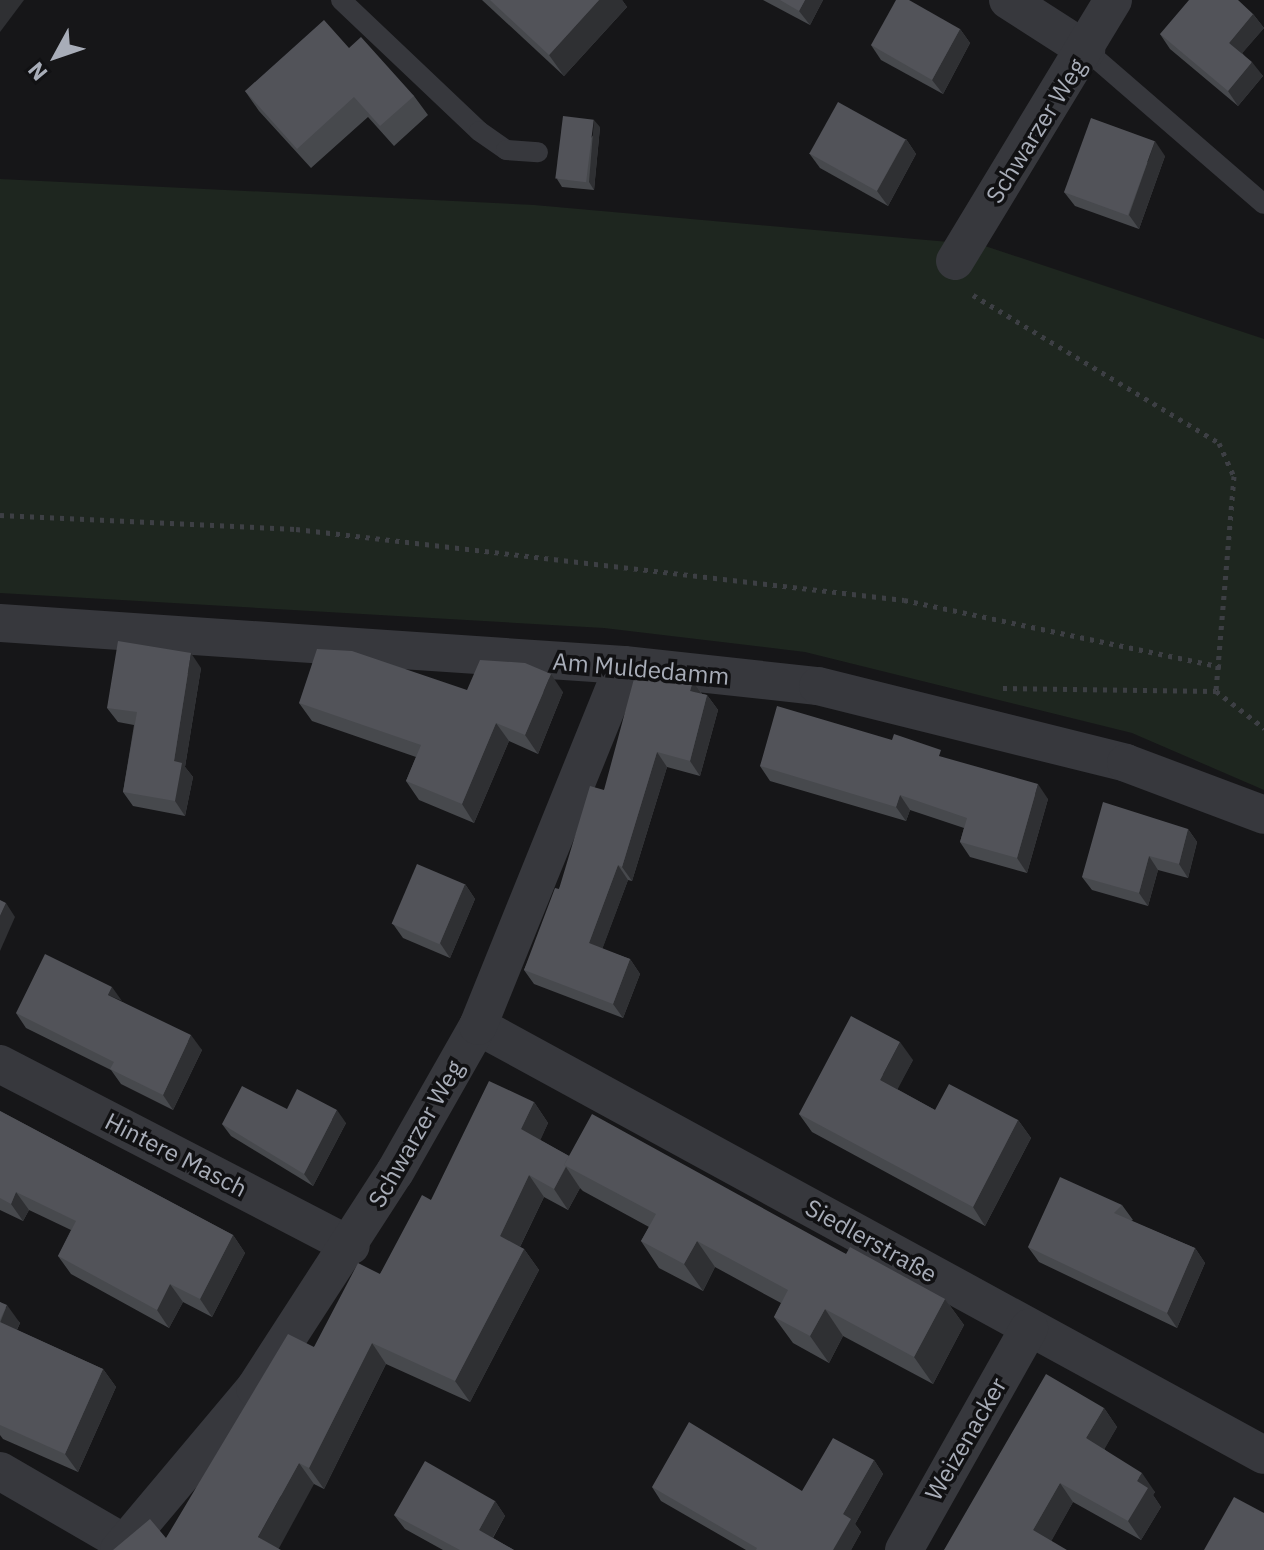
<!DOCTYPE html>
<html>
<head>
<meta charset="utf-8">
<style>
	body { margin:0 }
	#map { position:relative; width:1264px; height:1550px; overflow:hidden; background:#161618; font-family:"IBM Plex Sans",sans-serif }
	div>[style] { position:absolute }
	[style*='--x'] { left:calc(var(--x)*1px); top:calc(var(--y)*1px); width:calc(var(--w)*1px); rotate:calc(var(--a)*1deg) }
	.green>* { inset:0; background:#1e261f }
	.path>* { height:5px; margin-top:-2.5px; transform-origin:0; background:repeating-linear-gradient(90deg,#3d3f44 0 4px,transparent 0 10px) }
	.service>* { height:20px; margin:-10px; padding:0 10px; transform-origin:10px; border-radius:10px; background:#37383d }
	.minor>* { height:38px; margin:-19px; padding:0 19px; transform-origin:19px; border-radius:19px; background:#37383d }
	.wall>* { inset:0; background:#47494d }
	.shaded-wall>* { inset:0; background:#2f3033 }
	.building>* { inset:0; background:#525359; transform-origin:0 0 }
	span { translate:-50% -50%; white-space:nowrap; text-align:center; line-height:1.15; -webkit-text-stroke:7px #111113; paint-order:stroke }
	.street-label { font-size:24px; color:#a8adb8 }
	.north { position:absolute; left:16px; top:16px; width:80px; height:80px; -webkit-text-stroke:6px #111113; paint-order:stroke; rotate:230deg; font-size:22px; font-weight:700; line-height:32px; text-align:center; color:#a8adb8 }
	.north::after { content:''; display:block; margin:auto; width:28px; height:36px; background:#a8adb8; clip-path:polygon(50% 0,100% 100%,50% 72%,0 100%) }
</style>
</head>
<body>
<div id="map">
	<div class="green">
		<i style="clip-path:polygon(0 179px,534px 205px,982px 245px,1264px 339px,1264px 790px,1132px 733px,805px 652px,604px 628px,0 593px)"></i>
	</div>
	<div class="path">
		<i style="--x:973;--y:295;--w:287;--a:31"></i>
		<i style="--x:1219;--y:443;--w:36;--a:66"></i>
		<i style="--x:1234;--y:476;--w:216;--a:94.8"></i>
		<i style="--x:0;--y:515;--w:296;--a:2.7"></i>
		<i style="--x:296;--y:529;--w:612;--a:6.66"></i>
		<i style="--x:904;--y:600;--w:324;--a:11.9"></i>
		<i style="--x:1003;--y:688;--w:213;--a:0.8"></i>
		<i style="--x:1216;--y:691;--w:61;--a:37.6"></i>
	</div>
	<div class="service">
		<i style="--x:341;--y:0;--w:190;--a:43.5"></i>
		<i style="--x:479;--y:131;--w:33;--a:35"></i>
		<i style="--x:506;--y:150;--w:32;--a:4"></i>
		<i style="--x:1086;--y:50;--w:235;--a:40.9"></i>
	</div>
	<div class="minor">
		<i style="--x:1008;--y:0;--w:93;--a:32.7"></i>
		<i style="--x:955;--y:261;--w:305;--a:-58.8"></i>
		<i style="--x:0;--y:623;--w:625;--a:3.85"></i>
		<i style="--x:624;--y:665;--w:195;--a:6.2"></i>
		<i style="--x:818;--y:686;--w:317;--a:14"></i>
		<i style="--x:1126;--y:763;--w:147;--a:20.6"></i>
		<i style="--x:478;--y:1026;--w:895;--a:28.63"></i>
		<i style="--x:0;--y:1064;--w:395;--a:27.4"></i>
		<i style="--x:0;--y:1471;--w:146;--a:30.1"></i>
		<i style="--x:119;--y:1550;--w:212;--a:-50"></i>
		<i style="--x:255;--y:1388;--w:257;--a:-57.1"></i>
		<i style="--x:395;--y:1172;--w:168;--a:-60.4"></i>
		<i style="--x:478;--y:1026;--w:389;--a:-68"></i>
		<i style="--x:904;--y:1550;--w:255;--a:-60.6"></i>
	</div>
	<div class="wall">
		<i style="clip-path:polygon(482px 0,622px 0,627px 7px,564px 76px)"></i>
		<i style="clip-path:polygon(763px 0,823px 0,810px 25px)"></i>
		<i style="clip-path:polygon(1253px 14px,1264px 28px,1242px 53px,1263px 76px,1238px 106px,1170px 49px,1160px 34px)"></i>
		<i style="clip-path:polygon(960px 29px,970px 43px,943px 94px,881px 60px,871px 45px)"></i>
		<i style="clip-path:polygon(349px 48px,414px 96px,428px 115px,394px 146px,368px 117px,311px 168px,259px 111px,245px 91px)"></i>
		<i style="clip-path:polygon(600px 127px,594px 190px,562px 187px,557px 179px)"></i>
		<i style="clip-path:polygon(906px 139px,916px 154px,888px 206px,820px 168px,809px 153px)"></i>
		<i style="clip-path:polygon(1165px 156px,1139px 229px,1075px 206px,1064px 192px)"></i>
		<i style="clip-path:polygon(201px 668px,185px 767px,193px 777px,185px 816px,133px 806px,123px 792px,134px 725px,118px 722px,107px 708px)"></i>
		<i style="clip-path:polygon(693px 681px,702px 694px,707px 695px,718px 710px,700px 776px,667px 767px,632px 881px,628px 880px,602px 949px,630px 959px,640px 974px,623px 1018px,534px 984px,524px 970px,559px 889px,604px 790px)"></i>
		<i style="clip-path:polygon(467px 690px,563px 692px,538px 754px,509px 741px,474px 823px,419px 800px,406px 781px,416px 757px,312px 721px,299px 703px)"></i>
		<i style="clip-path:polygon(947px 759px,1048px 799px,1027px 873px,970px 857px,960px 842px,964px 828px,910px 810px,906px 821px,770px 781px,760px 766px)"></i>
		<i style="clip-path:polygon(1188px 829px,1197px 842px,1188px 878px,1158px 870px,1148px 906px,1092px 890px,1082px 877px)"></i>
		<i style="clip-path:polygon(465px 884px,475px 899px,450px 958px,403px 938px,393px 924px)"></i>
		<i style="clip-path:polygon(122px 1002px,202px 1050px,173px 1110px,121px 1084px,111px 1070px,26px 1028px,16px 1013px)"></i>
		<i style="clip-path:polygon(913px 1060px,897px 1089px,935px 1110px,1018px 1120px,1031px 1138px,985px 1226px,812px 1132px,799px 1114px)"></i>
		<i style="clip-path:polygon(534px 1102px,548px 1123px,540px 1140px,569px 1156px,846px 1254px,945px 1299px,964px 1325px,933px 1384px,843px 1336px,829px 1363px,793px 1343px,774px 1317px,781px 1303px,715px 1267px,703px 1291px,659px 1268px,641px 1241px,649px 1227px,583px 1191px,580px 1188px,568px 1210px,544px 1197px,520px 1247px,524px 1249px,539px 1270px,470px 1402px,386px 1364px,324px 1489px,314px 1484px,166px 1538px,314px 1347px,380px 1274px,431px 1200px)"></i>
		<i style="clip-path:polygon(287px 1109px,346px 1123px,313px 1186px,231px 1136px,222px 1124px)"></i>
		<i style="clip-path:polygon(0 1111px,233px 1235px,245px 1253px,212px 1317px,183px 1302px,169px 1328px,71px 1274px,58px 1256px,71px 1230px,29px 1210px,23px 1221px,0 1210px)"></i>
		<i style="clip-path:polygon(1122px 1205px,1133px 1220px,1131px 1221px,1195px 1248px,1205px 1263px,1177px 1328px,1039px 1262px,1028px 1247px)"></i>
		<i style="clip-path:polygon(0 1302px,20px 1323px,17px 1330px,103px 1369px,116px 1387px,78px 1472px,3px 1439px,0 1435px)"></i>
		<i style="clip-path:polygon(1104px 1408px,1117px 1427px,1104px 1449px,1155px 1492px,1153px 1495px,1161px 1507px,1141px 1540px,1073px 1502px,1051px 1541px,944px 1550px)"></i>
		<i style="clip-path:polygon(874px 1460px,883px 1474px,855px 1524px,861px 1532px,851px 1550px,746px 1550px,661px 1501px,652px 1487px,802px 1491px)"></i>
		<i style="clip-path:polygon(495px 1501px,505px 1516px,493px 1538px,514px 1550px,443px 1550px,405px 1529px,394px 1515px)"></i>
	</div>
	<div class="shaded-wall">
		<i style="clip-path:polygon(0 0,24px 0,0 32px)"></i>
		<i style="clip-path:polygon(599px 0,622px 0,627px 7px,564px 76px,549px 55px)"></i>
		<i style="clip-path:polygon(805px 0,823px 0,810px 25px,799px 11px)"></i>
		<i style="clip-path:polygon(1253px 14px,1264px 28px,1239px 57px,1229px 43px)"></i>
		<i style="clip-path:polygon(960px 29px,970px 43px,943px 94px,932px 80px)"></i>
		<i style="clip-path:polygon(1252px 62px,1263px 76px,1238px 106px,1228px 91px)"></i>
		<i style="clip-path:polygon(594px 120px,600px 127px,594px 190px,589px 182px)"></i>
		<i style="clip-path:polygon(906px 139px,916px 154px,888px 206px,877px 191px)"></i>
		<i style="clip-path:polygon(1155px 141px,1165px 156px,1139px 229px,1129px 215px)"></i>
		<i style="clip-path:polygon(191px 653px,201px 668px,185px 767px,193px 777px,185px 816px,175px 801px,174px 761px)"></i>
		<i style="clip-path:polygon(551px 674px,563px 692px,538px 754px,525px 735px)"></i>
		<i style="clip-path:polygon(693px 681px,703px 696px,690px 691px)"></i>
		<i style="clip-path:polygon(707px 695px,718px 710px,700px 776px,690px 761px)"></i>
		<i style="clip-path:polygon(496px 723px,509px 741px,474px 823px,462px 804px)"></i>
		<i style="clip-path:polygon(657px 752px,667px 767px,632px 881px,622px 867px)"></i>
		<i style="clip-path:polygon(1038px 784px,1048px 799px,1027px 873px,1017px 858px)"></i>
		<i style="clip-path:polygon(900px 795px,910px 810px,906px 821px,896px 807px)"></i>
		<i style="clip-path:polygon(1188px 829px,1197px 842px,1188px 878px,1179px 864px)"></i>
		<i style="clip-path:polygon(1149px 856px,1158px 870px,1148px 906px,1139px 893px)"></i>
		<i style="clip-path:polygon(618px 865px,628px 880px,599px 958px,589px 943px)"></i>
		<i style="clip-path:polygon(465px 884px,475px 899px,450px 958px,440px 943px)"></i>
		<i style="clip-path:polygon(6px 903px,15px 917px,0 951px,0 916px)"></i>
		<i style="clip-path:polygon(630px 959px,640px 974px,623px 1018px,613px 1004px)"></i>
		<i style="clip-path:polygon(112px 987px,122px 1001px,108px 995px)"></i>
		<i style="clip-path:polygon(191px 1035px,202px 1050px,173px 1110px,163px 1095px)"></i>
		<i style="clip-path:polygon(900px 1042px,913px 1060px,893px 1098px,880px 1080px)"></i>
		<i style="clip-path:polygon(534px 1102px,548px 1123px,536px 1150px,521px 1129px)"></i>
		<i style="clip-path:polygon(337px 1110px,346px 1123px,313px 1186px,304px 1174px)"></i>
		<i style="clip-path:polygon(1018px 1120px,1031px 1138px,985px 1226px,973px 1207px)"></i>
		<i style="clip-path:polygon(566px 1167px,580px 1188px,568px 1210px,554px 1189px)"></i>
		<i style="clip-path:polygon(529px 1175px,544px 1197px,515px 1257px,500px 1236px)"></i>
		<i style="clip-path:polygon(16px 1192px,29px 1210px,23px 1221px,11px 1204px)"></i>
		<i style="clip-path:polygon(233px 1235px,245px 1253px,212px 1317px,200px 1299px)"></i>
		<i style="clip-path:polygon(697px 1241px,715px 1267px,703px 1291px,684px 1264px)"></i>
		<i style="clip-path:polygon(1195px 1248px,1205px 1263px,1177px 1328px,1167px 1313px)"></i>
		<i style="clip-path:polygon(524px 1249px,539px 1270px,470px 1402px,455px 1381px)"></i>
		<i style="clip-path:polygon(170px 1284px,183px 1302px,169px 1328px,157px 1310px)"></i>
		<i style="clip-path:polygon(945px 1299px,964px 1325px,933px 1384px,914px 1357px)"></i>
		<i style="clip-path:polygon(7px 1305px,20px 1323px,12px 1340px,0 1323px)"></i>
		<i style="clip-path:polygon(825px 1309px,843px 1336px,829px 1363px,810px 1336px)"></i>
		<i style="clip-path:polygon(372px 1343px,386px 1364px,324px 1489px,309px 1468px)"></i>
		<i style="clip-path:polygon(103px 1369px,116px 1387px,78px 1472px,65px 1454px)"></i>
		<i style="clip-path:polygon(1104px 1408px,1117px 1427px,1100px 1457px,1086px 1438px)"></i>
		<i style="clip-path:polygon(874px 1460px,883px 1474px,855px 1524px,861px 1532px,851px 1550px,833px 1550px,843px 1514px)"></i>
		<i style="clip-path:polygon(299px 1463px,314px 1484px,278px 1550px,258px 1537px)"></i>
		<i style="clip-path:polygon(1142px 1473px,1155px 1492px,1153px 1495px,1161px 1507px,1141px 1540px,1128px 1521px,1137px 1481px)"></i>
		<i style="clip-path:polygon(1060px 1483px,1073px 1502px,1047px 1549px,1033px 1530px)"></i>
		<i style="clip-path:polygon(495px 1501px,505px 1516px,489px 1544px,479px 1530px)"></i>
	</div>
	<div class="building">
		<i style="clip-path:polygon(490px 0,599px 0,549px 55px)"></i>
		<i style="clip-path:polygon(780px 0,805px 0,799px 11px)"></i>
		<i style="clip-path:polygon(896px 0,909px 0,960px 29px,932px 80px,871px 45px)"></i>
		<i style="clip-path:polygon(1189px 0,1238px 0,1253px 14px,1229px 43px,1252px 62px,1228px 91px,1160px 34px)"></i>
		<i style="clip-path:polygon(324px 20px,349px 48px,361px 37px,414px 96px,380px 126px,354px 97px,297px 149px,245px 91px)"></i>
		<i style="left:838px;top:102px;width:77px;height:59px;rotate:29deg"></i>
		<i style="left:563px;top:116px;width:31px;height:63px;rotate:7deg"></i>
		<i style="left:1091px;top:118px;width:68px;height:79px;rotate:20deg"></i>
		<i style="clip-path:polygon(118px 641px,191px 653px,174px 761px,182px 763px,175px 801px,123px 792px,137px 712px,107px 708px)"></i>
		<i style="clip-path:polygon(317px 649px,352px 651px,467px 690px,480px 660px,525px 663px,551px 674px,525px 735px,496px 723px,462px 804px,406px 781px,421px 745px,299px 703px)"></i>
		<i style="clip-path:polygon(635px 675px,693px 681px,690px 691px,707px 695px,690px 761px,657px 752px,622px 867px,618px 865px,589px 943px,630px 959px,613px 1004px,524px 970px,555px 888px,559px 889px,590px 786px,604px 790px)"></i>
		<i style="clip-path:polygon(777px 706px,892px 740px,894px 734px,941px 750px,939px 756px,1038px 784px,1017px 858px,960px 842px,967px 818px,900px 795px,896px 807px,760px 766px)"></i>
		<i style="clip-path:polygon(1103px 802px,1188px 829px,1179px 864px,1149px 856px,1139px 893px,1082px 877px)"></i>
		<i style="left:417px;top:864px;width:52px;height:65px;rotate:23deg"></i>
		<i style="clip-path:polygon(0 900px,6px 903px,0 916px)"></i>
		<i style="clip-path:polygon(45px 954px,112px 987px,108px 995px,191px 1035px,163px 1095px,110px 1069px,114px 1062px,16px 1013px)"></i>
		<i style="clip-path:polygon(851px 1016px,900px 1042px,880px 1080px,935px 1110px,949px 1084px,1018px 1120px,973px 1207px,799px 1114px)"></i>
		<i style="clip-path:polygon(489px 1081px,534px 1102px,521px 1129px,569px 1156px,564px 1165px,566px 1166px,554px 1189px,529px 1175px,500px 1236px,524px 1249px,455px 1381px,372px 1343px,309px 1468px,299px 1463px,258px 1537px,281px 1550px,113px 1550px,150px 1519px,166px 1538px,288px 1334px,314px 1347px,358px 1263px,380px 1274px,422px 1195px,431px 1200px)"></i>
		<i style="clip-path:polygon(242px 1086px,287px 1109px,297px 1089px,337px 1110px,304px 1174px,222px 1124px)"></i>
		<i style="clip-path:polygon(0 1111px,233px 1235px,200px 1299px,170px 1284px,157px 1310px,58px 1256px,76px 1221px,16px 1192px,11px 1204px,0 1198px)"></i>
		<i style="clip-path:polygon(592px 1114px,846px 1254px,850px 1247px,945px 1299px,914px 1357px,825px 1309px,810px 1336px,774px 1317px,788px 1290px,697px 1241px,684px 1264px,641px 1241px,656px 1214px,564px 1165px)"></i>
		<i style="clip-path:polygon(1060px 1177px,1122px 1205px,1114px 1213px,1195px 1248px,1167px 1313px,1028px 1247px)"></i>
		<i style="clip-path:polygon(0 1302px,7px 1305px,0 1320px)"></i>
		<i style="clip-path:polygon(0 1322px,103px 1369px,65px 1454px,0 1425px)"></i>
		<i style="clip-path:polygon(1046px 1374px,1104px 1408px,1086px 1438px,1142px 1473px,1137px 1481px,1148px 1488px,1128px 1521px,1060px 1483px,1033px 1530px,1067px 1550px,944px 1550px)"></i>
		<i style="clip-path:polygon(689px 1422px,802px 1491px,833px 1438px,874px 1460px,843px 1514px,851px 1519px,833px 1550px,756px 1550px,757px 1548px,652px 1487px)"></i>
		<i style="clip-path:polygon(425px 1461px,495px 1501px,479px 1530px,514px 1550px,460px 1550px,394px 1515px)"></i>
		<i style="clip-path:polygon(1234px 1497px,1264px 1513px,1264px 1550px,1204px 1550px)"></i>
	</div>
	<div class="street-label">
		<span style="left:1036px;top:131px;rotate:-58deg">Schwarzer Weg</span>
		<span style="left:641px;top:669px;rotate:5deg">Am Muldedamm</span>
		<span style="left:416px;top:1134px;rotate:-60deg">Schwarzer Weg</span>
		<span style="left:176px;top:1155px;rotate:27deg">Hintere Masch</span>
		<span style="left:871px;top:1241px;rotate:29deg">Siedlerstraße</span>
		<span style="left:966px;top:1439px;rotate:-60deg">Weizenacker</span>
	</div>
	<div class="north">N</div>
</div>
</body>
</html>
